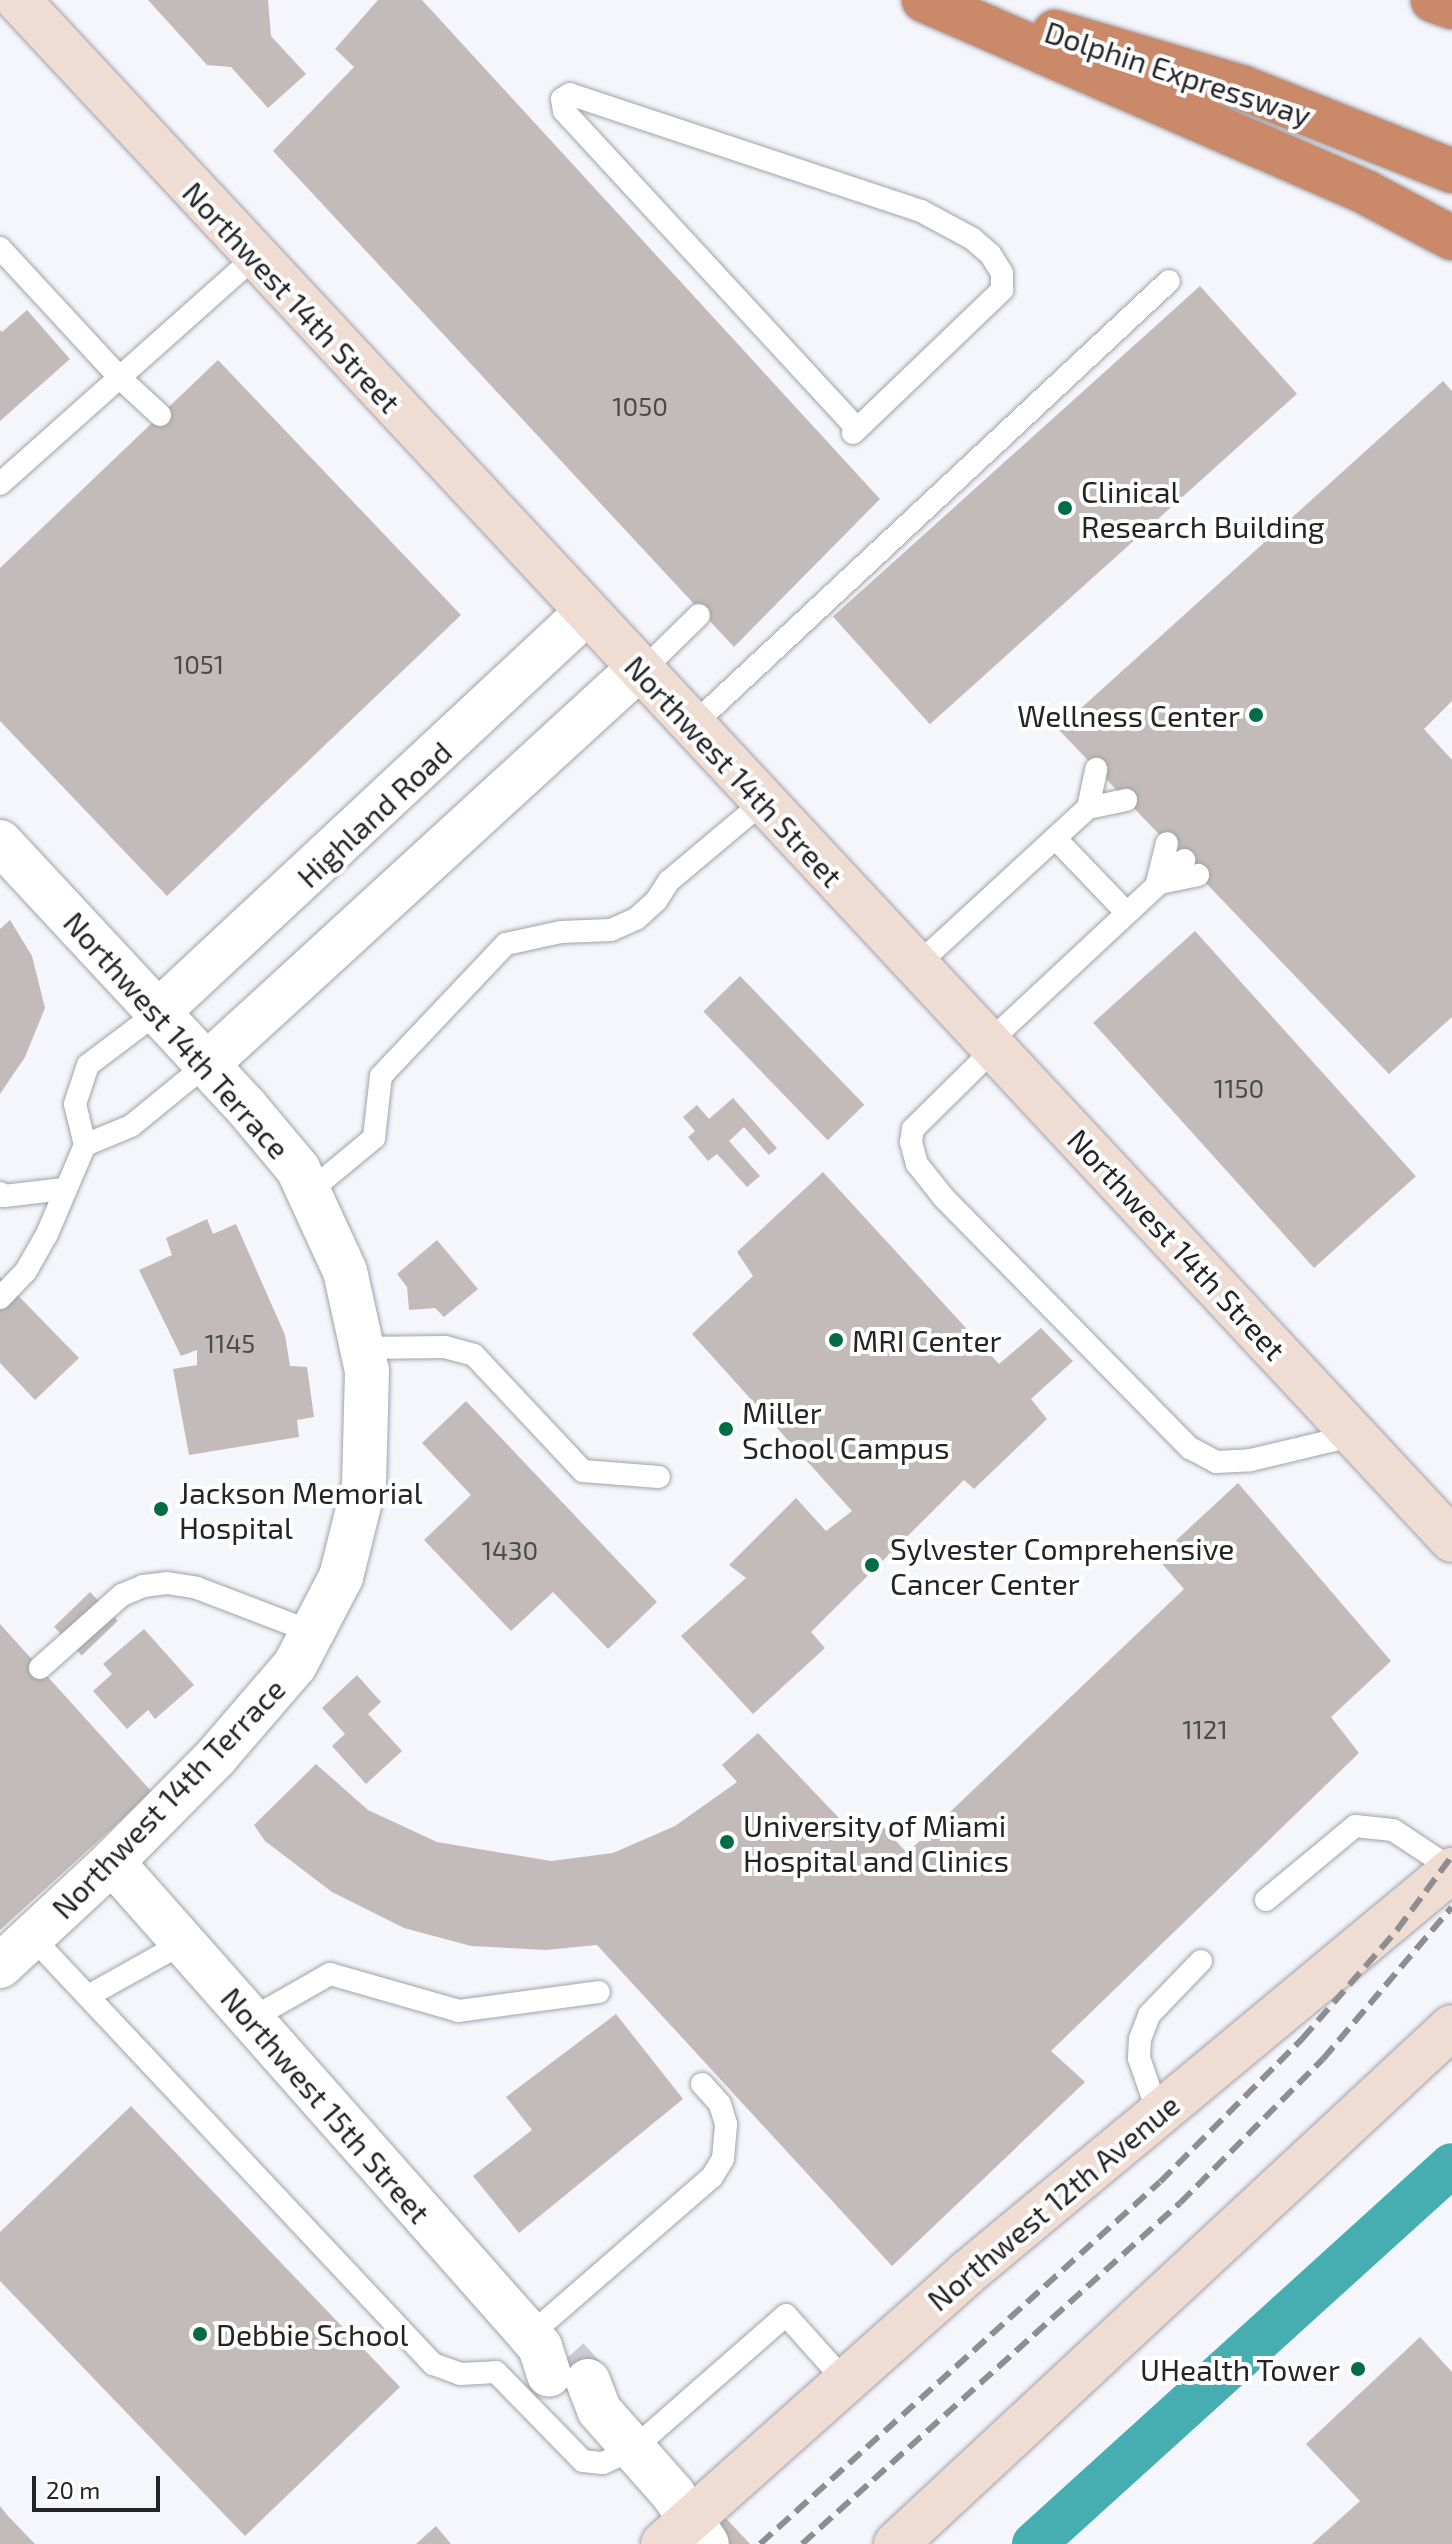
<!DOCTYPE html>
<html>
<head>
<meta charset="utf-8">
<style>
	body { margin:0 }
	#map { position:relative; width:1452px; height:2544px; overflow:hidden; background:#f5f5fc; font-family:"Exo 2",sans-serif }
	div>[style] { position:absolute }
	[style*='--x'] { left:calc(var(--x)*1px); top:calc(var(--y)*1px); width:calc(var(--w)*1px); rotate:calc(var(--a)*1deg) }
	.canal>* { height:44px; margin:-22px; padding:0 22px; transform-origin:22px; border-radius:22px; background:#46aeb0 }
	.building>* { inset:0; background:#c3bbb9; transform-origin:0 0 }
	.minor-tunnel>* { height:44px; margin-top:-22px; transform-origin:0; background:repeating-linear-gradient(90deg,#cbcbd1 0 44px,transparent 0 66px) }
	.roads { filter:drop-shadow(0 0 2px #a1a2a8) drop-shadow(0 0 2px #a1a2a8) }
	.service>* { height:22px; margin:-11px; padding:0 11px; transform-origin:11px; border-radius:11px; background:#fff }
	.minor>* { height:44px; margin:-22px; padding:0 22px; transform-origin:22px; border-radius:22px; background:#fff }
	.secondary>* { height:44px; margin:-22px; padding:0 22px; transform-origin:22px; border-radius:22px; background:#efdcd2 }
	.motorway>* { height:44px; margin:-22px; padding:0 22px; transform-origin:22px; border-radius:22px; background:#ca8968 }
	.rail>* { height:6px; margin-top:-3px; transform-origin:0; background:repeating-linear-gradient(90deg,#8e8e92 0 16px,transparent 0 24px) }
	.dots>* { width:22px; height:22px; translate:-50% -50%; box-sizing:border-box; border:4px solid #fff; border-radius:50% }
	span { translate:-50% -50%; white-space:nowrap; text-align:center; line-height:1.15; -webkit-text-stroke:8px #fff; paint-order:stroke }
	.number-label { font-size:26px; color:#4c4a4b }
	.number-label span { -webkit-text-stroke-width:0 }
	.street-label { font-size:30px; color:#242426 }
	.poi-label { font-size:30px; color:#242426 }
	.left { translate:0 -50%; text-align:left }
	.right { translate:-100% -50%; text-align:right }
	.scale { position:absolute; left:32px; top:2476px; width:128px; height:36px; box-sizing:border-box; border:4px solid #242426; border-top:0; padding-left:10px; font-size:24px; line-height:28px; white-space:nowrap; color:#242426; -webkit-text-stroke:6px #fff; paint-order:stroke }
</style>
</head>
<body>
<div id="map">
	<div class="canal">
		<i style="--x:1034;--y:2544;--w:564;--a:-42.2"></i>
	</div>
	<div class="building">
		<i style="clip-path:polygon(148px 0,268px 0,271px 36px,306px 74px,268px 108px,231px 67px,207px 65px)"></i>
		<i style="clip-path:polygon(378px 0,422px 0,880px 499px,734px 647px,273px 151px,354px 67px,335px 49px)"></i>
		<i style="left:1200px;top:286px;width:145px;height:494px;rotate:48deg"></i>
		<i style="clip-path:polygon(27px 310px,70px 359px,0 421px,0 330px,2px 332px)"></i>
		<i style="clip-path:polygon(218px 360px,461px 615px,167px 896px,0 721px,0 568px)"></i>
		<i style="clip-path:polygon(1443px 381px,1452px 391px,1452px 701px,1424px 729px,1452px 760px,1452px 1017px,1389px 1074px,1058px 729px)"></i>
		<i style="clip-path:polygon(10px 920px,32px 956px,45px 1008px,25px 1057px,0 1094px,0 929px)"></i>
		<i style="left:1195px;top:931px;width:330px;height:137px;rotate:48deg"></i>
		<i style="left:740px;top:976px;width:179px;height:51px;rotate:46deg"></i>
		<i style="clip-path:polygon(733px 1098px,777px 1148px,769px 1155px,744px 1127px,729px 1141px,760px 1176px,747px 1187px,717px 1154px,708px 1161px,688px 1137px,695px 1131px,683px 1117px,697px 1105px,709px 1119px)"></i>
		<i style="clip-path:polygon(823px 1172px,999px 1364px,1041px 1328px,1073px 1361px,1031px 1399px,1047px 1419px,974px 1489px,964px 1480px,811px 1632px,825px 1648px,753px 1714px,681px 1636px,746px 1578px,729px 1565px,796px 1498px,826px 1531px,852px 1511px,692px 1334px,753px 1276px,737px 1252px)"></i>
		<i style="clip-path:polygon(207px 1219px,213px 1234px,236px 1224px,285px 1335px,290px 1366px,307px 1367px,314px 1417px,297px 1420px,299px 1437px,189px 1455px,173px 1369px,197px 1365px,197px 1350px,181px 1356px,139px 1270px,172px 1255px,166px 1238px)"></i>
		<i style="clip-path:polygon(437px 1240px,478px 1289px,444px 1317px,435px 1308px,409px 1310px,407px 1287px,397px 1274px)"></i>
		<i style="clip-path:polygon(0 1277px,79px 1358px,35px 1400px,0 1363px)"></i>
		<i style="clip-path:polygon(466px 1401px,657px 1602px,608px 1649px,553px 1592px,511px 1631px,424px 1540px,471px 1495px,422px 1443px)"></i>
		<i style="clip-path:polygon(1238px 1483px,1391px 1661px,1331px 1717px,1359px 1753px,1051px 2051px,1085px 2082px,892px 2266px,597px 1945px,546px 1950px,471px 1946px,404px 1928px,332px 1892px,265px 1841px,254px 1825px,316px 1764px,368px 1810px,437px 1842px,551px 1861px,613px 1853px,675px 1826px,737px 1782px,722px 1765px,758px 1733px,858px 1838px,876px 1819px,907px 1853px,1184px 1589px,1157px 1558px)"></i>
		<i style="left:90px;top:1592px;width:40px;height:50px;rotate:46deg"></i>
		<i style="clip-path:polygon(0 1624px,152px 1792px,0 1930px)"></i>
		<i style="clip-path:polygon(144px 1629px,194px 1685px,155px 1719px,148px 1710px,127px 1729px,93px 1691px,112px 1674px,103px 1664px)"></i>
		<i style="clip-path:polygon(357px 1675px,381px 1702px,368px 1714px,402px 1751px,366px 1784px,332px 1746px,345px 1734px,322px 1708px)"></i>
		<i style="clip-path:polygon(616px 2014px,683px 2099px,519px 2233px,473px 2176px,532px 2130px,506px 2097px)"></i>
		<i style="clip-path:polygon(131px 2106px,400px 2387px,245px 2536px,0 2281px,0 2232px)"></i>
		<i style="clip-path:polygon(1420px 2337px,1452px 2372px,1452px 2544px,1312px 2544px,1360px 2501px,1306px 2444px)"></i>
		<i style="clip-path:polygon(0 2506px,8px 2516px,35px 2544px,0 2544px)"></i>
		<i style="clip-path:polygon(720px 2512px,750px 2544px,686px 2544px)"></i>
		<i style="clip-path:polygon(436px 2526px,451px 2544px,416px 2544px)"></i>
	</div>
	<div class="minor-tunnel">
		<i style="--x:567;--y:2358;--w:31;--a:48"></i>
	</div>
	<div class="roads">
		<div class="service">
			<i style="--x:0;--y:248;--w:178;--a:47.3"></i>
			<i style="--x:121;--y:379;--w:53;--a:42.7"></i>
			<i style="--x:853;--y:433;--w:207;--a:-43.8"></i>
			<i style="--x:1002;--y:290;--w:17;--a:-90"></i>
			<i style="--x:1002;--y:273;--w:22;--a:-122"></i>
			<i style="--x:990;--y:254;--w:23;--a:-139"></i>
			<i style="--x:973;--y:239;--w:59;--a:-151.7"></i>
			<i style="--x:921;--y:211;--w:370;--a:-161.6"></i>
			<i style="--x:570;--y:94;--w:9;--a:148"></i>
			<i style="--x:562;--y:99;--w:12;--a:81"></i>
			<i style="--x:564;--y:111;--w:432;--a:47.3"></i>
			<i style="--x:0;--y:484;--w:341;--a:-41.7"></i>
			<i style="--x:641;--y:672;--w:81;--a:-44.5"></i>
			<i style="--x:692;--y:726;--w:652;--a:-43.01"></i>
			<i style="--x:1088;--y:808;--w:40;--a:-78"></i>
			<i style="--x:1055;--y:838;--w:103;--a:46.2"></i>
			<i style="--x:1157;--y:883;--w:41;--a:-76"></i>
			<i style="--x:1160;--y:883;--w:39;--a:-12"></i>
			<i style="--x:916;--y:966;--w:234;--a:-42.6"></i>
			<i style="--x:1088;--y:808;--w:39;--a:-12"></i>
			<i style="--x:989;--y:1042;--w:267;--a:-43"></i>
			<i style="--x:994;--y:1049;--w:114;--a:135.4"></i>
			<i style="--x:913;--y:1129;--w:13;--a:99"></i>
			<i style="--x:911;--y:1142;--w:23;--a:75"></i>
			<i style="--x:917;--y:1164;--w:43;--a:51.5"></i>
			<i style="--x:944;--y:1198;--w:351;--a:45.5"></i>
			<i style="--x:1190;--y:1448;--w:30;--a:28"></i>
			<i style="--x:1216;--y:1462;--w:35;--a:-3"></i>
			<i style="--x:1251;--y:1460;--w:108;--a:-13.4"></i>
			<i style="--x:85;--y:1145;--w:50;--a:-22.4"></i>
			<i style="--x:131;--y:1126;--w:98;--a:-39.2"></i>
			<i style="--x:310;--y:1191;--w:83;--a:-39.6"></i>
			<i style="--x:374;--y:1138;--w:62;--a:-83.6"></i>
			<i style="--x:381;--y:1076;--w:182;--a:-46.6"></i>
			<i style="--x:506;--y:944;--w:56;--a:-12.3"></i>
			<i style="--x:561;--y:932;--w:50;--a:-2.3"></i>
			<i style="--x:611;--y:930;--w:27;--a:-24"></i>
			<i style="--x:636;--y:919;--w:27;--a:-42"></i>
			<i style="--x:656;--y:901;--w:24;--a:-57"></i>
			<i style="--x:669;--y:881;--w:123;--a:-40"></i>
			<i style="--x:0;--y:1193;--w:5;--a:37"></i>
			<i style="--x:4;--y:1196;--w:60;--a:-6.7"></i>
			<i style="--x:0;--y:1298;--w:37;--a:-46"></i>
			<i style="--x:26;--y:1271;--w:43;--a:-60.4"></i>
			<i style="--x:47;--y:1234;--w:97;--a:-66.9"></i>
			<i style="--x:85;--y:1145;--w:42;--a:-103.7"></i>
			<i style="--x:75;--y:1104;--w:41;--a:-71.6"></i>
			<i style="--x:88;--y:1065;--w:88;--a:-37.1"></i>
			<i style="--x:362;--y:1348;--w:83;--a:-0.7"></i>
			<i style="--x:445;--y:1347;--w:30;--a:15"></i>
			<i style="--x:474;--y:1355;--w:159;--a:46.8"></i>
			<i style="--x:583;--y:1471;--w:76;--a:4.5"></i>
			<i style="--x:40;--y:1668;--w:110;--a:-41.7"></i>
			<i style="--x:122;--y:1595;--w:23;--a:-23"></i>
			<i style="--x:143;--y:1586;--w:24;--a:-7"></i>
			<i style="--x:167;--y:1583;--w:30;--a:9"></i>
			<i style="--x:197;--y:1588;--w:126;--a:20.9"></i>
			<i style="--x:1266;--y:1900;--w:116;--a:-39.7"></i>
			<i style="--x:1355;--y:1826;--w:38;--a:6"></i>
			<i style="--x:1393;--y:1830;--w:71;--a:33.5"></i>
			<i style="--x:32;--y:1937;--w:586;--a:46.8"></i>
			<i style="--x:433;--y:2364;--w:29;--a:20"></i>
			<i style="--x:460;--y:2374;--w:36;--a:-3"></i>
			<i style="--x:496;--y:2372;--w:124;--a:45.7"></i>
			<i style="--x:583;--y:2461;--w:20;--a:6"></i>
			<i style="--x:603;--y:2463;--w:33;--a:-25"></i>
			<i style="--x:633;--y:2449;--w:203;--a:-41.2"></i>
			<i style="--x:786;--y:2315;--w:89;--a:48.2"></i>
			<i style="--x:88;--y:1996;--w:109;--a:-29.2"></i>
			<i style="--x:251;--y:2019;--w:91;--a:-29.7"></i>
			<i style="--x:330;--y:1974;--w:134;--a:16"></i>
			<i style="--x:459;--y:2011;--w:141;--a:-7.7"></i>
			<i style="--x:1158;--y:2113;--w:58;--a:-109.1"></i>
			<i style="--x:1139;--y:2058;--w:19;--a:-87"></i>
			<i style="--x:1140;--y:2039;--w:26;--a:-69"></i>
			<i style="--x:1149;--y:2015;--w:75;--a:-46.1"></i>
			<i style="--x:530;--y:2335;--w:241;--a:-41"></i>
			<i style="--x:712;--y:2177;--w:21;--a:-59"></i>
			<i style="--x:723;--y:2159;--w:35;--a:-85"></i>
			<i style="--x:726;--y:2124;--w:21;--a:-107"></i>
			<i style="--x:720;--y:2104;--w:27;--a:-132"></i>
		</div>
		<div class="minor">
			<i style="--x:0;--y:842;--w:363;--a:47.1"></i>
			<i style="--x:247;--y:1108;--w:80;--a:50.1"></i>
			<i style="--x:298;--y:1169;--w:112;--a:65.3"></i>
			<i style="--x:345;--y:1271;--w:102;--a:77.6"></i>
			<i style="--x:367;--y:1371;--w:114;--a:91.5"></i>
			<i style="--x:364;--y:1485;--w:95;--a:104"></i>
			<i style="--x:341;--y:1577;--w:99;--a:117.6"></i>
			<i style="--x:295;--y:1665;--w:121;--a:130.7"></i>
			<i style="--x:216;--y:1757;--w:148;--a:134.7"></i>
			<i style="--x:112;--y:1862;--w:153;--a:137.1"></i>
			<i style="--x:158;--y:1012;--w:585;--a:-42.99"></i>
			<i style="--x:207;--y:1064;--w:585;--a:-42.5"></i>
			<i style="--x:112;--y:1862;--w:631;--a:48.53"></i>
			<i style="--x:530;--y:2335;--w:16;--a:50"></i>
			<i style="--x:540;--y:2347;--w:29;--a:72"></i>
			<i style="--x:588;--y:2381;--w:31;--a:69"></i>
			<i style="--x:599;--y:2410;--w:112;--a:48.6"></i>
			<i style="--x:673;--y:2494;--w:60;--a:55.8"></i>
		</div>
		<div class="secondary">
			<i style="--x:18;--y:0;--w:2104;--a:47.04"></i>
			<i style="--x:663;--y:2544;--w:407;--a:-41.7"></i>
			<i style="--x:967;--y:2273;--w:631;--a:-39.72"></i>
			<i style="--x:896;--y:2544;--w:759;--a:-42.92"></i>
		</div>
		<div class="motorway">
			<i style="--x:924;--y:0;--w:483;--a:23.5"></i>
			<i style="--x:1367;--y:193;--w:96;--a:27.9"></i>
			<i style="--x:1433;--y:0;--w:20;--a:20"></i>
			<i style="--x:1055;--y:32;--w:194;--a:16.5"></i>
			<i style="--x:1241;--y:87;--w:227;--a:21.7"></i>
		</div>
	</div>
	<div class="rail">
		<i style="--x:760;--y:2544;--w:539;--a:-42.15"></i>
		<i style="--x:1160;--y:2182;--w:202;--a:-45.2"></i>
		<i style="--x:1302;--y:2039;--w:145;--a:-48.9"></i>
		<i style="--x:1397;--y:1930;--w:92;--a:-53.4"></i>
		<i style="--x:802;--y:2544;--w:509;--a:-42.05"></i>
		<i style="--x:1180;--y:2203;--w:203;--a:-45.2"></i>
		<i style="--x:1323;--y:2059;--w:199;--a:-49.7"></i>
	</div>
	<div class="dots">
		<i style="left:1065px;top:508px;background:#006d45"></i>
		<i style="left:1256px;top:715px;background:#006d45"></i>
		<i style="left:836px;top:1340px;background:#006d45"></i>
		<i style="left:726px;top:1429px;background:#006d45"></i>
		<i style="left:161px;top:1509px;background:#006d45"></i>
		<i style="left:872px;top:1565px;background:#006d45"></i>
		<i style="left:727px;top:1842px;background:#006d45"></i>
		<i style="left:200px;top:2334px;background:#006d45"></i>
		<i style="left:1358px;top:2369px;background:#006d45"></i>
	</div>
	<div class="number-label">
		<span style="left:640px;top:406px">1050</span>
		<span style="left:199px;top:664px">1051</span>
		<span style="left:1239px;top:1088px">1150</span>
		<span style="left:230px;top:1343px">1145</span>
		<span style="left:510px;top:1550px">1430</span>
		<span style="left:1205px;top:1729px">1121</span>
	</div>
	<div class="street-label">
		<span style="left:1178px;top:73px;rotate:18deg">Dolphin Expressway</span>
		<span style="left:292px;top:297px;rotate:47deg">Northwest 14th Street</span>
		<span style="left:734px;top:771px;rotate:47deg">Northwest 14th Street</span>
		<span style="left:374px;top:814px;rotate:-43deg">Highland Road</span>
		<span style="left:177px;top:1035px;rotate:48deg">Northwest 14th Terrace</span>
		<span style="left:1177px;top:1244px;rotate:47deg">Northwest 14th Street</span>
		<span style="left:168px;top:1798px;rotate:-46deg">Northwest 14th Terrace</span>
		<span style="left:326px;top:2105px;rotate:49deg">Northwest 15th Street</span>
		<span style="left:1053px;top:2202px;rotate:-40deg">Northwest 12th Avenue</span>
	</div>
	<div class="poi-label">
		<span class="left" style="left:1081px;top:508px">Clinical<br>Research Building</span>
		<span class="right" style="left:1240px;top:715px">Wellness Center</span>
		<span class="left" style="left:852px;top:1340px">MRI Center</span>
		<span class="left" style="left:742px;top:1429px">Miller<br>School Campus</span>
		<span class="left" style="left:179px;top:1509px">Jackson Memorial<br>Hospital</span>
		<span class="left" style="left:890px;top:1565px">Sylvester Comprehensive<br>Cancer Center</span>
		<span class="left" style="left:743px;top:1842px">University of Miami<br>Hospital and Clinics</span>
		<span class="left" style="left:216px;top:2334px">Debbie School</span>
		<span class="right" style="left:1340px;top:2369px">UHealth Tower</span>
	</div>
	<div class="scale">20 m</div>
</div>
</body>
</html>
